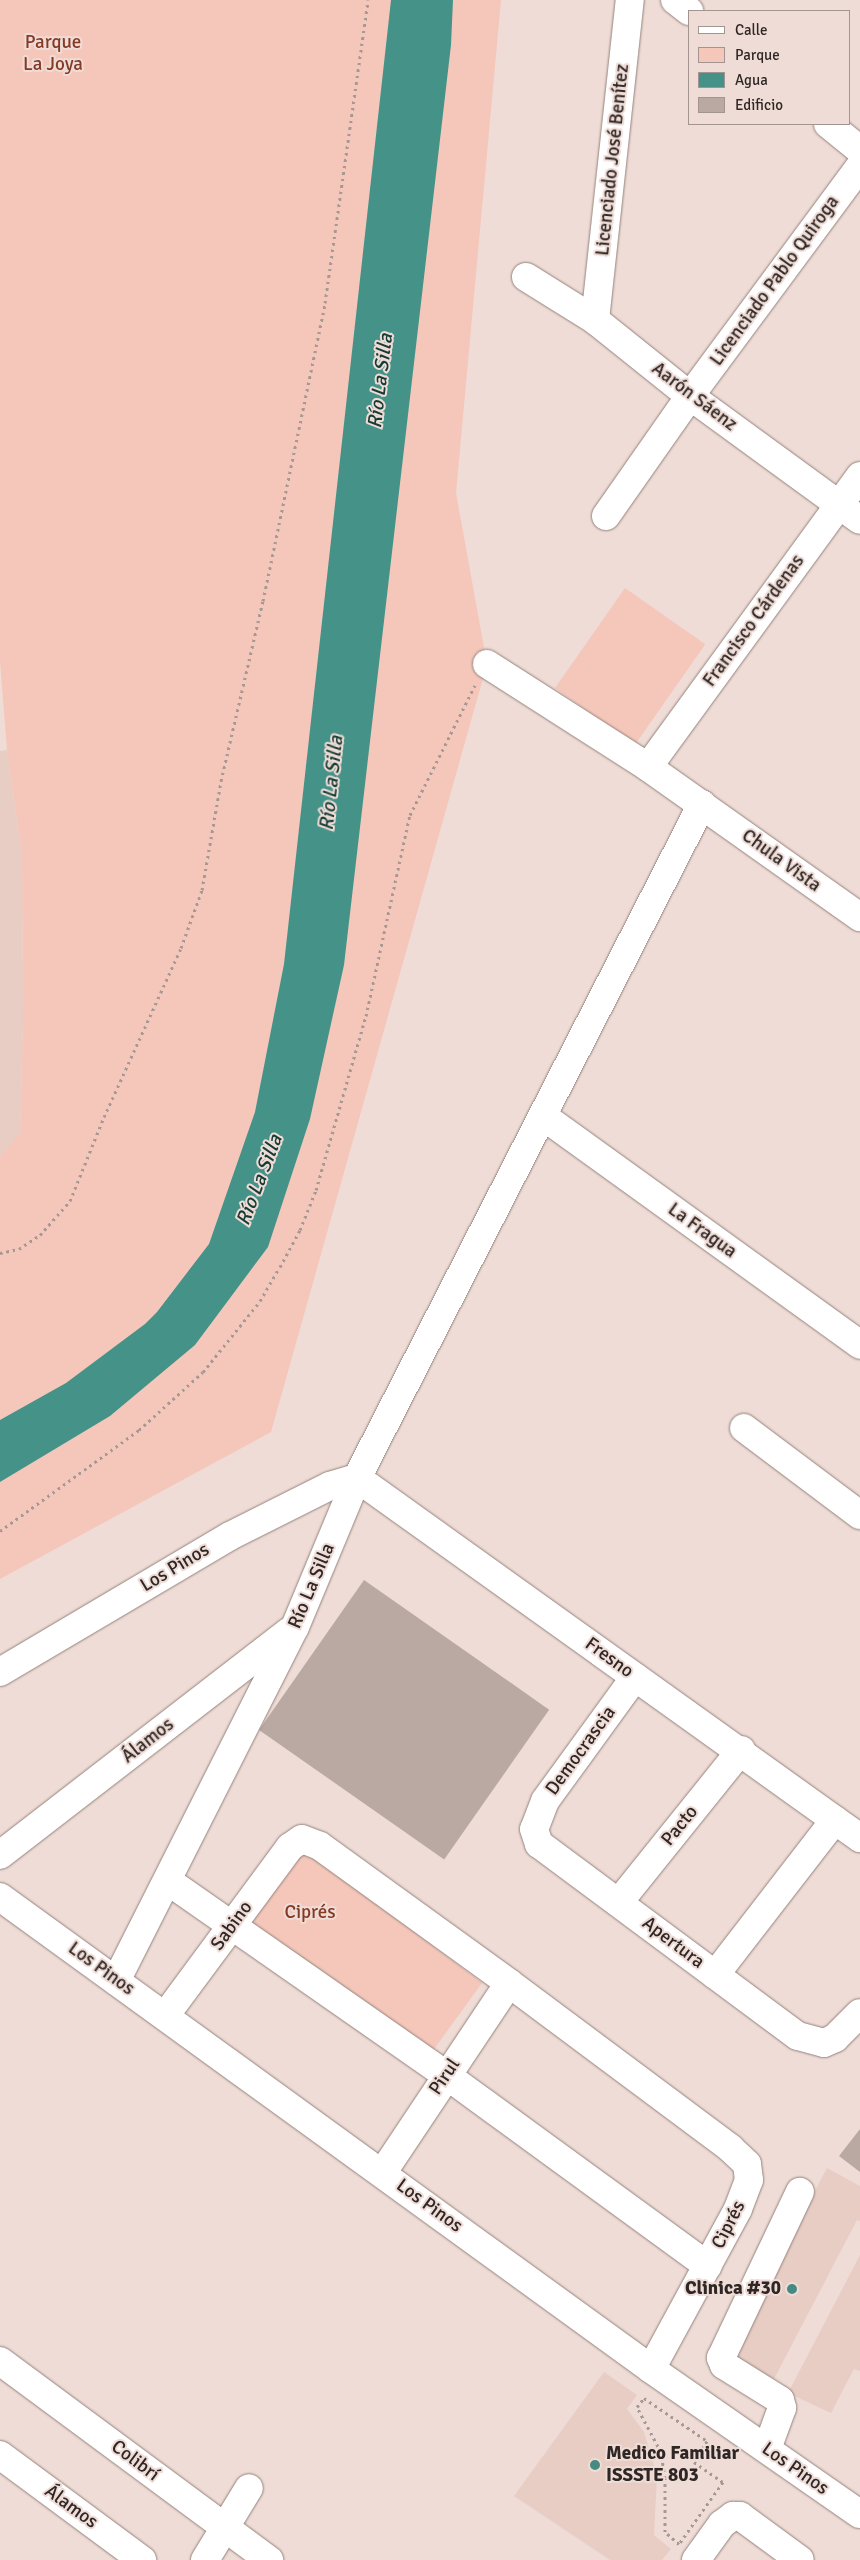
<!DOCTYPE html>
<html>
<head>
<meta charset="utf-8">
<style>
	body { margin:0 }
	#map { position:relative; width:860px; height:2560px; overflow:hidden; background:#efdcd6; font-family:Signika,sans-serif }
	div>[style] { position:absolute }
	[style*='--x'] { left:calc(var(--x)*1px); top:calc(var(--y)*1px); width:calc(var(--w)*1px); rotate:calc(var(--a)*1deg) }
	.built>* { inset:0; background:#e8cdc5 }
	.green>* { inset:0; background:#f4c7ba; transform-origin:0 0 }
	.water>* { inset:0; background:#459388 }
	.building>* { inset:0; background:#baa8a3; transform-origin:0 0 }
	.path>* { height:3px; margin-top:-1.5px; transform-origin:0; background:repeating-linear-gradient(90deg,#a69893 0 2.5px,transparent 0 6.5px) }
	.roads { filter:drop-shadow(0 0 1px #94827d) drop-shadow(0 0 1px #94827d) }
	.minor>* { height:28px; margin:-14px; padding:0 14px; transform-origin:14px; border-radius:14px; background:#fff }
	.dots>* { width:14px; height:14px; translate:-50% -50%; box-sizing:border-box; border:2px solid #efdcd6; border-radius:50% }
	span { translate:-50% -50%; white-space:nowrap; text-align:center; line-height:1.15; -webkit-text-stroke:4px #efdcd6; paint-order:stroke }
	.park-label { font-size:19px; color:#853a25 }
	.street-label { font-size:19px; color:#2e2725 }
	.poi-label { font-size:19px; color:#2e2725; font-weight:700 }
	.right { translate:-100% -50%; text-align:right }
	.left { translate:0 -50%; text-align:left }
	.water-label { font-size:20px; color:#153b35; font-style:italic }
	.legend { position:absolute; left:688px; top:10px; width:162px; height:115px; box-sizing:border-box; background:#efdcd6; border:1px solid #a2948f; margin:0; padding:6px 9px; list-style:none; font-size:15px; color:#2e2725 }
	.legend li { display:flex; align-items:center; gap:10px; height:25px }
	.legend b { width:25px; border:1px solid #a2948f }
</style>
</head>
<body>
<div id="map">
	<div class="built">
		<i style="clip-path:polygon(7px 750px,22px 857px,23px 1021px,20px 1135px,0 1156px,0 751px)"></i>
		<i style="clip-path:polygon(827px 2168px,860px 2186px,860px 2221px,857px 2220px,774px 2379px,727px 2356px)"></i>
		<i style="clip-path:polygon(860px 2255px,860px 2371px,854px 2369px,831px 2413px,788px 2393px)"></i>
		<i style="clip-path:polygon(604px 2372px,637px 2395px,627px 2409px,644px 2432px,657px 2476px,654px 2535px,671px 2549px,662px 2560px,610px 2560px,514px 2496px)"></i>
	</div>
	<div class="green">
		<i style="clip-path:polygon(0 0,501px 0,456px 493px,487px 664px,271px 1432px,0 1579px,0 1156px,20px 1134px,23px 1021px,22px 857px,7px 750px,0 661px)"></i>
		<i style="left:625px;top:588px;width:98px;height:122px;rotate:35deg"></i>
		<i style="clip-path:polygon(297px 1843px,482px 1983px,432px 2052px,241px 1925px)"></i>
	</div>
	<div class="water">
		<i style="clip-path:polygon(391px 0,453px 0,451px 45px,344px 965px,310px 1119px,268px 1247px,195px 1345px,110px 1416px,0 1482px,0 1420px,66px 1383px,145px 1324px,157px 1312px,209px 1244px,255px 1112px,284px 964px)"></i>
	</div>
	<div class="building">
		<i style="left:364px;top:1580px;width:226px;height:183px;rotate:35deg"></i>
		<i style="clip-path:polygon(860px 2129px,860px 2172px,839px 2156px)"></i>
	</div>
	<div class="path">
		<i style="--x:0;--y:1253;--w:19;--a:-12"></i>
		<i style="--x:19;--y:1249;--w:25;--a:-34"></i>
		<i style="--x:40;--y:1235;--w:45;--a:-48.6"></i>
		<i style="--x:70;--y:1201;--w:91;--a:-68"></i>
		<i style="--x:104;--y:1117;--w:186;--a:-65.5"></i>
		<i style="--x:181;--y:948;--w:62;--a:-70.1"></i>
		<i style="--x:202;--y:890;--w:111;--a:-80.1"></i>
		<i style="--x:221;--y:781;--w:185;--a:-76.9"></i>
		<i style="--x:263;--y:601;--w:304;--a:-78.2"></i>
		<i style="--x:325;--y:303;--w:306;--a:-81.9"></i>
		<i style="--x:0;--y:1531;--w:172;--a:-36"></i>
		<i style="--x:139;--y:1430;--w:86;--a:-42.2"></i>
		<i style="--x:203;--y:1372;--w:91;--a:-51.2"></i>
		<i style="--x:260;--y:1301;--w:39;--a:-60"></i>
		<i style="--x:280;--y:1267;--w:42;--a:-61.6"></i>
		<i style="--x:300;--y:1230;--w:43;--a:-68.2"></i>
		<i style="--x:316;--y:1190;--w:181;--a:-74"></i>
		<i style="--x:366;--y:1016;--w:206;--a:-77.7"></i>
		<i style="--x:410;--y:815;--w:145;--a:-63.4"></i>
		<i style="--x:644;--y:2398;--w:76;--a:34.3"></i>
		<i style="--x:707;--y:2441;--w:25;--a:122"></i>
		<i style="--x:694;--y:2462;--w:35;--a:35"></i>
		<i style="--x:723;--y:2482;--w:76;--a:125.4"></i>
		<i style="--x:679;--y:2544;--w:18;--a:-139"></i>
		<i style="--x:665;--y:2532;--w:54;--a:-90"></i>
		<i style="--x:665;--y:2478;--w:26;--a:-99"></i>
		<i style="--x:661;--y:2452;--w:51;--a:-118.1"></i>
		<i style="--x:637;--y:2407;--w:11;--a:-52"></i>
	</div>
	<div class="roads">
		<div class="minor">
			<i style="--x:675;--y:0;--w:18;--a:38"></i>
			<i style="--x:828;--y:124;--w:41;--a:39.1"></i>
			<i style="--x:526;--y:277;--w:81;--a:31.9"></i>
			<i style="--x:595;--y:320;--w:122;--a:38.7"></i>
			<i style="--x:690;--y:396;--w:210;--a:36.1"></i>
			<i style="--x:595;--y:320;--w:322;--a:-83.8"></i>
			<i style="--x:606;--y:516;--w:146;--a:-55"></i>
			<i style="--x:690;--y:396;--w:286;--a:-53.5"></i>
			<i style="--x:487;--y:664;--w:191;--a:32.6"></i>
			<i style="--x:648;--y:767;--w:260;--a:35.3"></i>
			<i style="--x:648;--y:767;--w:360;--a:-53.9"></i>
			<i style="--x:543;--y:1116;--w:391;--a:35.8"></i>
			<i style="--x:744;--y:1428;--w:145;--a:36.9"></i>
			<i style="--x:0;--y:1672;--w:267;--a:-30.6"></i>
			<i style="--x:230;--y:1536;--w:112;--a:-26.6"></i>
			<i style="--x:330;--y:1486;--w:28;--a:-17"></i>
			<i style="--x:357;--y:1478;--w:619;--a:35.59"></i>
			<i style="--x:635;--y:1677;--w:153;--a:126"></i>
			<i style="--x:545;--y:1801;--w:30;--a:111"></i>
			<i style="--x:534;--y:1829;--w:16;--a:72"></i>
			<i style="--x:539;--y:1844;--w:322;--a:36.6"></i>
			<i style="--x:798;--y:2036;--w:27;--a:15"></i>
			<i style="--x:824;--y:2043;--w:12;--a:-24"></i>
			<i style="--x:835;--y:2038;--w:35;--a:-45"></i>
			<i style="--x:0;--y:1855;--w:366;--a:-37.7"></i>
			<i style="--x:168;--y:1881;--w:339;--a:34.9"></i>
			<i style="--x:446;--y:2075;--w:324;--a:36.1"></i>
			<i style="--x:0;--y:1897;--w:804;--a:35.94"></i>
			<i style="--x:651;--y:2369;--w:254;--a:34.8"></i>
			<i style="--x:619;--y:1902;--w:195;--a:-51.2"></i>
			<i style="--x:715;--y:1975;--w:196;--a:-52.3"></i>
			<i style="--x:116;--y:1981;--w:397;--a:-63.2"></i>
			<i style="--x:295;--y:1627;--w:161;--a:-67.4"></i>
			<i style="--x:357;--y:1478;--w:757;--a:-62.89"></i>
			<i style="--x:165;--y:2016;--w:210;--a:-53.5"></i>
			<i style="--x:290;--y:1847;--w:14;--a:-34"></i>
			<i style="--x:302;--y:1839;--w:19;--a:21"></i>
			<i style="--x:320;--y:1846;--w:233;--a:35.9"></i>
			<i style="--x:509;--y:1983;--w:276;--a:36.7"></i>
			<i style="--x:730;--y:2148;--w:23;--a:43"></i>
			<i style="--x:747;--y:2164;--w:16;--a:83"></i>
			<i style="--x:749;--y:2180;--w:31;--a:111"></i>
			<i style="--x:738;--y:2209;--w:182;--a:118.5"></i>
			<i style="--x:383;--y:2172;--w:227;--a:-56.3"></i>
			<i style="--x:0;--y:2361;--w:335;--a:36.5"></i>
			<i style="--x:767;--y:2449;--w:44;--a:-69.9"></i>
			<i style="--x:782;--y:2408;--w:8;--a:-104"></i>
			<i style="--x:780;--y:2400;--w:66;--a:-148"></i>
			<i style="--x:724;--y:2365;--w:8;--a:-113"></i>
			<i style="--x:721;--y:2358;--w:184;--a:-64.6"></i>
			<i style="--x:0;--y:2455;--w:177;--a:36.5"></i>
			<i style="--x:205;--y:2560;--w:84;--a:-58.6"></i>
			<i style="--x:696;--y:2560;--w:44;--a:-54.2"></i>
			<i style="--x:722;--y:2524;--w:14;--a:-36"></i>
			<i style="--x:733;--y:2516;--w:7;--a:0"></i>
			<i style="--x:740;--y:2516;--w:74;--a:36.3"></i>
		</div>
	</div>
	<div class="dots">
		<i style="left:792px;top:2289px;background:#468b81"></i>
		<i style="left:595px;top:2465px;background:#468b81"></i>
	</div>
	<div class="park-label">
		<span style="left:53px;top:54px">Parque<br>La Joya</span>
		<span style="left:310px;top:1913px">Ciprés</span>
	</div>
	<div class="street-label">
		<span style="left:613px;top:160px;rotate:-84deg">Licenciado José Benítez</span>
		<span style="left:775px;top:281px;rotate:-54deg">Licenciado Pablo Quiroga</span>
		<span style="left:694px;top:397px;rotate:37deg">Aarón Sáenz</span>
		<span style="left:754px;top:621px;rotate:-54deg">Francisco Cárdenas</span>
		<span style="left:781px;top:861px;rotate:36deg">Chula Vista</span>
		<span style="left:702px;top:1231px;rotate:36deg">La Fragua</span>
		<span style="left:175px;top:1568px;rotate:-31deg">Los Pinos</span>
		<span style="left:312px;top:1586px;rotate:-67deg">Río La Silla</span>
		<span style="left:609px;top:1658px;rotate:36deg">Fresno</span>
		<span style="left:148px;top:1741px;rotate:-38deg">Álamos</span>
		<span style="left:581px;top:1751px;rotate:-54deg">Democrascia</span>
		<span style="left:680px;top:1826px;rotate:-51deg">Pacto</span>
		<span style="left:232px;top:1926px;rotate:-54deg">Sabino</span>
		<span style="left:673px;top:1943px;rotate:37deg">Apertura</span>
		<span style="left:101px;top:1969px;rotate:36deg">Los Pinos</span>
		<span style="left:445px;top:2077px;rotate:-56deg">Pirul</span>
		<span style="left:429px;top:2206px;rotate:36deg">Los Pinos</span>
		<span style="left:729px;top:2225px;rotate:-63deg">Ciprés</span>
		<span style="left:135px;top:2461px;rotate:37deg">Colibrí</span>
		<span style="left:795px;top:2469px;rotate:35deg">Los Pinos</span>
		<span style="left:71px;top:2507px;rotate:36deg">Álamos</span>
	</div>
	<div class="poi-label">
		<span class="right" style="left:781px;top:2289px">Clinica #30</span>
		<span class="left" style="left:606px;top:2465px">Medico Familiar<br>ISSSTE 803</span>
	</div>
	<div class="water-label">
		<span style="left:380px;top:381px;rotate:-83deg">Río La Silla</span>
		<span style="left:331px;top:783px;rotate:-84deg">Río La Silla</span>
		<span style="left:259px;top:1180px;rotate:-69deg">Río La Silla</span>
	</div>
	<ul class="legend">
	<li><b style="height:6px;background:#fff"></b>Calle</li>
	<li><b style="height:14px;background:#f4c7ba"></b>Parque</li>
	<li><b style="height:14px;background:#459388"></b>Agua</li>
	<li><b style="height:14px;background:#baa8a3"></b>Edificio</li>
	</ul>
</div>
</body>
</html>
